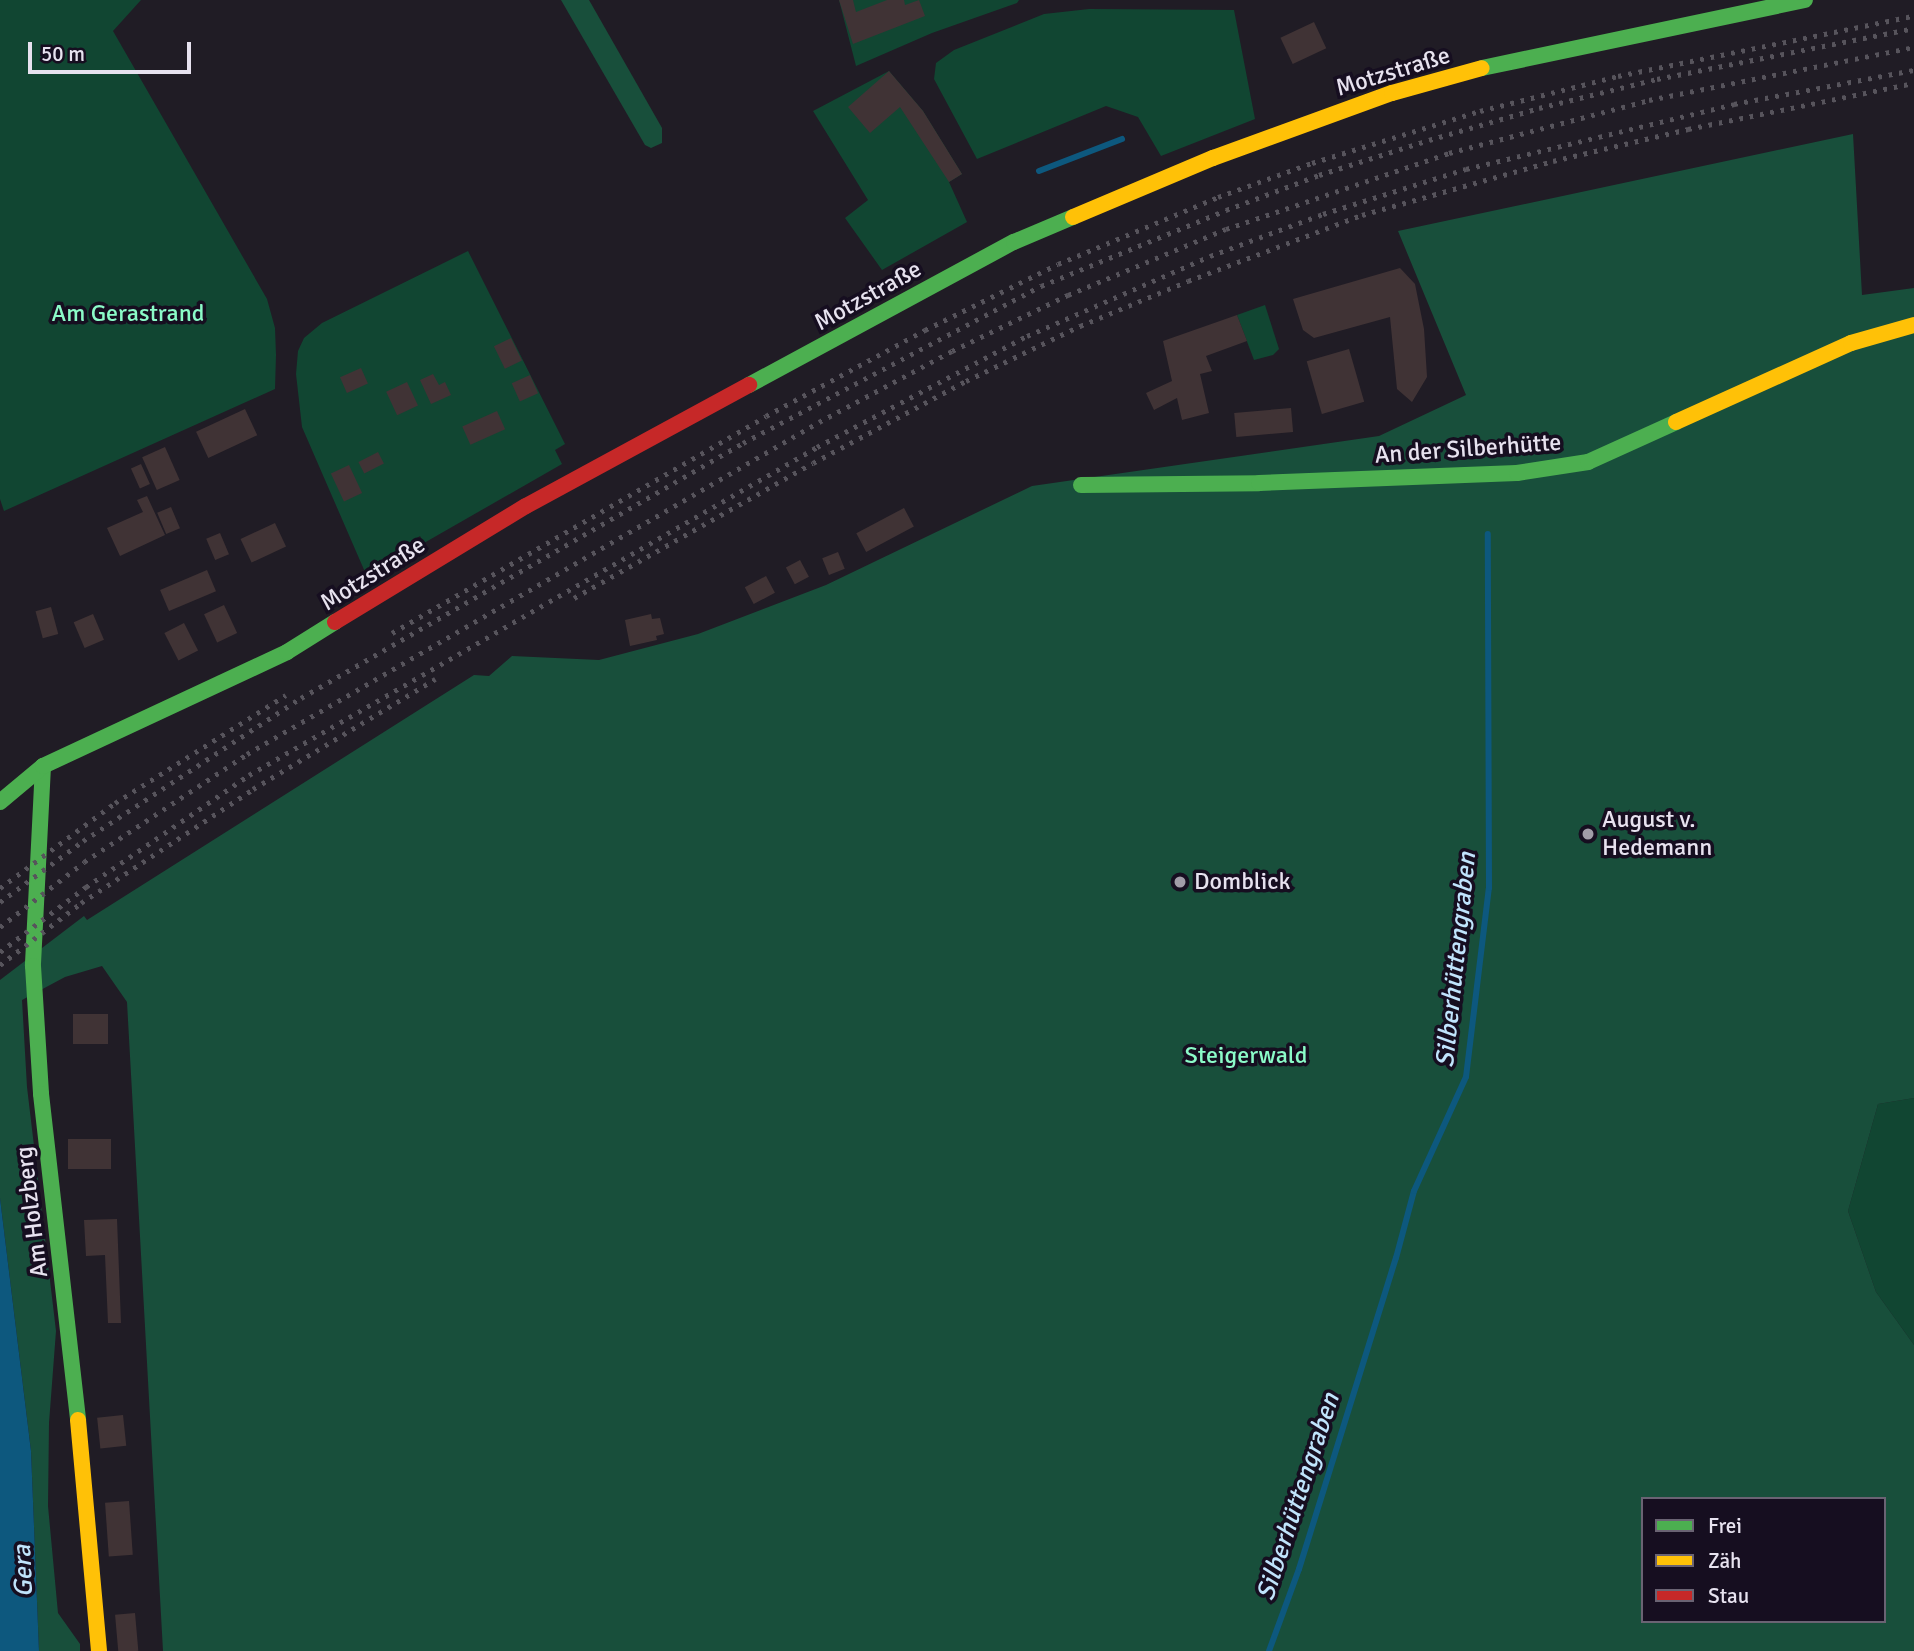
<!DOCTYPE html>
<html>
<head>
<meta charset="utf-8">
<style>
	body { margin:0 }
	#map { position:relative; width:1914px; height:1651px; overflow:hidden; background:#201c25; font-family:Signika,sans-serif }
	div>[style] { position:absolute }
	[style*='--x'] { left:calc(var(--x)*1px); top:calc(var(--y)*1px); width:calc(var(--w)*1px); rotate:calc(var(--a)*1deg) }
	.green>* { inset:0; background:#114632 }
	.forest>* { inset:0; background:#184f3b }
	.water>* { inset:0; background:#0d587e }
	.stream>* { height:6px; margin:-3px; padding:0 3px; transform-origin:3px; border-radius:3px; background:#0d587e }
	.building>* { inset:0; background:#403335; transform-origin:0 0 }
	.fast>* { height:16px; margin:-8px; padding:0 8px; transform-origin:8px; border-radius:8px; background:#4caf50 }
	.slow>* { height:16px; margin:-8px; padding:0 8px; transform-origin:8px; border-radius:8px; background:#ffc107 }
	.jam>* { height:16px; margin:-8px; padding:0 8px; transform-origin:8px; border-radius:8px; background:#c62828 }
	.rail>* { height:5px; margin-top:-2.5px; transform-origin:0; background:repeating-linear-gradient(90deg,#57545c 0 3.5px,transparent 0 10.5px) }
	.dots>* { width:19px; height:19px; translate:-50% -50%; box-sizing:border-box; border:4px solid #160e20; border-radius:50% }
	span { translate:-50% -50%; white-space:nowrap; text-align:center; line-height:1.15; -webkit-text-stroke:7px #160e20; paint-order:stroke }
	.street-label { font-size:24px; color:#e7e2ef }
	.park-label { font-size:24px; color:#8bfbc8 }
	.poi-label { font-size:24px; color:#e7e2ef }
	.left { translate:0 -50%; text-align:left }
	.water-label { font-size:26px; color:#c0e4fc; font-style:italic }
	.legend { position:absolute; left:1641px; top:1497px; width:245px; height:126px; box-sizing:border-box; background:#160e20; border:2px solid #6a6373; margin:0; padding:9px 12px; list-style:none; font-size:21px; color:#e7e2ef }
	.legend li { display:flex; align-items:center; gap:14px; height:35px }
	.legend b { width:35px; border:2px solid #6a6373 }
	.scale { position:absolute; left:28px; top:42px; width:163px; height:32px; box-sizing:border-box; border:4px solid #e7e2ef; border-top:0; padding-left:9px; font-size:21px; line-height:24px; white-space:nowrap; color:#e7e2ef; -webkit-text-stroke:5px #160e20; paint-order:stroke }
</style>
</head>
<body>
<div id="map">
	<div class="green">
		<i style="clip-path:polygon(0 0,141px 0,113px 31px,267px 299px,275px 328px,276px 355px,275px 389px,4px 511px,0 499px)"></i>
		<i style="clip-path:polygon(839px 0,1019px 0,1017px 3px,932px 33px,856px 66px)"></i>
		<i style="clip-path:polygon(1089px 9px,1234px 10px,1255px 119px,1161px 156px,1138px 117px,1106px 106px,977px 159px,934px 79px,936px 63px,954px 50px,1044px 14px)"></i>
		<i style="clip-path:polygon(889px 71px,923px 111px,962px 174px,949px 182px,967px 222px,882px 270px,845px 218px,868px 200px,813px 111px)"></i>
		<i style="clip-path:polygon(468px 251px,565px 444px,555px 450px,562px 464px,424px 543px,420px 536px,365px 572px,302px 427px,296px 374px,298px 351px,304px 338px,322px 323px)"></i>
		<i style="clip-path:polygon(1265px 305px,1279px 349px,1273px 355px,1254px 360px,1237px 315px)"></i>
		<i style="clip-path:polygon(1914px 1098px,1914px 1345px,1876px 1292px,1848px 1211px,1878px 1104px)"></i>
	</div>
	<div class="forest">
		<i style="clip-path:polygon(561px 0,589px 0,662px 128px,662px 143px,651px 148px,645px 145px)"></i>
		<i style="clip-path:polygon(evenodd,1853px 134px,1862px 295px,1914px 288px,1914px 1098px,1878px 1104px,1848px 1211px,1876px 1292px,1914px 1345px,1914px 1651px,163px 1651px,127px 1002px,102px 966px,65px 977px,22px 1000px,27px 1087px,56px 1331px,49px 1423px,48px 1506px,58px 1613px,80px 1644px,80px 1651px,39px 1651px,31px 1451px,0 1198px,0 980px,84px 916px,87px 920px,474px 675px,489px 676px,512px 656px,599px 660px,698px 634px,826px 585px,1032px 486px,1379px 436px,1466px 395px,1398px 231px,1853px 134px,1643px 1499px,1884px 1499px,1884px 1621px,1643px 1621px,1643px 1499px)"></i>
	</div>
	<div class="water">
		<i style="clip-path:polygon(0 1198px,31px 1451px,39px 1651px,0 1651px)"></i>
	</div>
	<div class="stream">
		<i style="--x:1039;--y:171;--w:89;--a:-21.1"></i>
		<i style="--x:1269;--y:1651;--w:87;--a:-69.9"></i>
		<i style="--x:1299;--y:1569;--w:326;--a:-72.7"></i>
		<i style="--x:1396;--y:1258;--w:69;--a:-75"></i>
		<i style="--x:1414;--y:1191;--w:125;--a:-65.5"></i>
		<i style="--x:1466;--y:1077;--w:190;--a:-83.1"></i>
		<i style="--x:1489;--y:888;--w:354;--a:-90.2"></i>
	</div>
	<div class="building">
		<i style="clip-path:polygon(839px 0,853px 0,856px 12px,887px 0,904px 0,905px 5px,919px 0,925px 16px,853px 44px)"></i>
		<i style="left:1314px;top:22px;width:29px;height:37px;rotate:65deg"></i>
		<i style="clip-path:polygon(889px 71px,923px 111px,962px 174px,949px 182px,900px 107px,870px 133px,848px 107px)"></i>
		<i style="clip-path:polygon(1400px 268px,1415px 284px,1424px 329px,1427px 377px,1412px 402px,1397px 389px,1390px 317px,1314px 338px,1303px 330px,1293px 299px)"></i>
		<i style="clip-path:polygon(1237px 315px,1247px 341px,1206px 356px,1212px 371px,1200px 374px,1209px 413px,1182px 420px,1177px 398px,1154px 410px,1146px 393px,1172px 381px,1163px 341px)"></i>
		<i style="left:511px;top:338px;width:25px;height:19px;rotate:64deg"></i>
		<i style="left:1349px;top:349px;width:55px;height:44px;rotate:74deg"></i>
		<i style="left:361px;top:368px;width:17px;height:23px;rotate:66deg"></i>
		<i style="clip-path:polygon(433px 374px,439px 385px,445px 382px,451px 395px,431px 404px,420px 380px)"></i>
		<i style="left:530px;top:375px;width:20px;height:20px;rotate:66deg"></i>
		<i style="left:407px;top:382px;width:26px;height:23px;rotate:65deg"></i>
		<i style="left:1291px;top:408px;width:24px;height:57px;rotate:85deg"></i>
		<i style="left:245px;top:409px;width:29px;height:54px;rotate:65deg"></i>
		<i style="left:497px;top:411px;width:20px;height:38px;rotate:66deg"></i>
		<i style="left:165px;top:447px;width:36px;height:25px;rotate:66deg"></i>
		<i style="left:378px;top:452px;width:13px;height:22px;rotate:63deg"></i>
		<i style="left:141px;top:464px;width:22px;height:11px;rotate:66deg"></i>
		<i style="left:349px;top:465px;width:31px;height:20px;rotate:65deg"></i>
		<i style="clip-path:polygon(147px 496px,165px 535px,120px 556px,107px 528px,143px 512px,137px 500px)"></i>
		<i style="left:171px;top:507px;width:23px;height:15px;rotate:67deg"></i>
		<i style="left:904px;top:508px;width:21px;height:54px;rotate:62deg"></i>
		<i style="left:275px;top:523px;width:26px;height:38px;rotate:65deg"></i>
		<i style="left:220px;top:533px;width:23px;height:15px;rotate:67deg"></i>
		<i style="left:838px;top:552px;width:18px;height:17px;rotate:68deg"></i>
		<i style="left:800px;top:560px;width:19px;height:16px;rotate:62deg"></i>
		<i style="left:207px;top:570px;width:23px;height:51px;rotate:67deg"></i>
		<i style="left:766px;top:576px;width:19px;height:24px;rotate:62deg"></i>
		<i style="left:224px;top:605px;width:31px;height:22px;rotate:65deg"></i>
		<i style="left:51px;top:607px;width:28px;height:16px;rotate:75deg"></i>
		<i style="left:93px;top:614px;width:28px;height:21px;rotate:67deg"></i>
		<i style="clip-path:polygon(651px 614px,652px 619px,660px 618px,664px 634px,656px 636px,657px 640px,630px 646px,625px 620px)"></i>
		<i style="left:184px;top:623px;width:31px;height:22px;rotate:63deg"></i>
		<i style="left:73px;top:1014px;width:35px;height:30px"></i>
		<i style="left:111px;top:1139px;width:30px;height:43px;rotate:90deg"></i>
		<i style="clip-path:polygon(117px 1219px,121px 1323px,108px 1323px,105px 1255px,86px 1256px,84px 1220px)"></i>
		<i style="left:123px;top:1415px;width:31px;height:26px;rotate:84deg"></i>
		<i style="left:129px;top:1501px;width:54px;height:24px;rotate:86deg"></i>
		<i style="left:135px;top:1613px;width:38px;height:20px;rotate:85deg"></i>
	</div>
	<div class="fast">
		<i style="--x:1482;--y:68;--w:330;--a:-11.9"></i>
		<i style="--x:749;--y:385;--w:301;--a:-28.4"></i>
		<i style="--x:1014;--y:242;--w:64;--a:-23"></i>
		<i style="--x:1081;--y:485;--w:178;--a:-0.6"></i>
		<i style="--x:1259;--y:483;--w:258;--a:-2.2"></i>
		<i style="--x:1517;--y:473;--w:72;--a:-8.8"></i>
		<i style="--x:1588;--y:462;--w:97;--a:-24.4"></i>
		<i style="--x:43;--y:766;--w:200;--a:92.9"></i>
		<i style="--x:33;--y:966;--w:128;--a:86.4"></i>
		<i style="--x:41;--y:1094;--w:328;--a:83.5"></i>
		<i style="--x:0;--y:802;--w:56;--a:-39.9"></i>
		<i style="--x:43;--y:766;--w:269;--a:-25"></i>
		<i style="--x:287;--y:652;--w:57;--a:-32"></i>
	</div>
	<div class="slow">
		<i style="--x:1073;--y:217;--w:152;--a:-22.9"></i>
		<i style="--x:1213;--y:158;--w:190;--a:-20"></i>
		<i style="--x:1392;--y:93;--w:93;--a:-15.5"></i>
		<i style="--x:1676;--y:422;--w:192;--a:-24.3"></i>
		<i style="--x:1851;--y:343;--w:66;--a:-15.9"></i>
		<i style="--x:78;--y:1420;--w:232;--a:84.8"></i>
	</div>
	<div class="jam">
		<i style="--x:335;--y:622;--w:223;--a:-31.3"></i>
		<i style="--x:526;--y:506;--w:254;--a:-28.5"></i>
	</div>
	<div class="rail">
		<i style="--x:574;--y:598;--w:274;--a:-29.5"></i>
		<i style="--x:813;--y:463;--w:174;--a:-28.2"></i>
		<i style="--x:966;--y:381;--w:127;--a:-25.8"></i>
		<i style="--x:1080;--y:326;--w:117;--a:-22.6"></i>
		<i style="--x:1188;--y:281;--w:186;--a:-20.8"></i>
		<i style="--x:1362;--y:215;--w:198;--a:-15.8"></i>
		<i style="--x:1553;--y:161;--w:139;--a:-13.3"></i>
		<i style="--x:1688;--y:129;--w:231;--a:-11.5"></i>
		<i style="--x:392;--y:633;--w:432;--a:-30.1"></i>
		<i style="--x:766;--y:416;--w:181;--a:-28.4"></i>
		<i style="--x:925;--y:330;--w:148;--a:-26.4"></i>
		<i style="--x:1058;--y:264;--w:173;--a:-22.7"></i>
		<i style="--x:1218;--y:197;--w:100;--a:-19.9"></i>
		<i style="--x:1312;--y:163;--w:176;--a:-17.2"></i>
		<i style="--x:1480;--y:111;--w:142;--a:-14.2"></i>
		<i style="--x:1618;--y:76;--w:302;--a:-11.5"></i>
		<i style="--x:0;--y:888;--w:143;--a:-36.5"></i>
		<i style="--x:115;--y:803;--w:202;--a:-32.3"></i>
		<i style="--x:0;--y:902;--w:103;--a:-36.3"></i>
		<i style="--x:83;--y:841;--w:261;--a:-33.3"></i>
		<i style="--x:301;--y:698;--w:510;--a:-29.98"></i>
		<i style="--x:743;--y:443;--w:337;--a:-27.8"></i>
		<i style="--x:1041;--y:286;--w:200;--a:-22.3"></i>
		<i style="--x:1226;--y:210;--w:99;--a:-20.6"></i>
		<i style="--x:1319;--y:175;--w:115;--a:-17.7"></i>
		<i style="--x:1429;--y:140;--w:115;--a:-16.2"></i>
		<i style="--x:1539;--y:108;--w:122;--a:-13.8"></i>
		<i style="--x:1657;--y:79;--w:262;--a:-11.2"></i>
		<i style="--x:0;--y:927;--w:106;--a:-37.7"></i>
		<i style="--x:84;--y:862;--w:196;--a:-33.5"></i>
		<i style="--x:247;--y:754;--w:661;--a:-30.13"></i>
		<i style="--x:819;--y:422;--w:151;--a:-28.1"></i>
		<i style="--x:952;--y:351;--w:129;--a:-25.8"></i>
		<i style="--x:1068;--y:295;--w:171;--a:-22.7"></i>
		<i style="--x:1226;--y:229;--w:236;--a:-18.8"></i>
		<i style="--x:1449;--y:153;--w:207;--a:-14.8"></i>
		<i style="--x:1649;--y:100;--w:270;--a:-11.3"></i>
		<i style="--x:0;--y:952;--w:108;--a:-37.1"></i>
		<i style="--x:86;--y:887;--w:198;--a:-34.5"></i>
		<i style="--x:249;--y:775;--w:656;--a:-30"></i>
		<i style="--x:817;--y:447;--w:238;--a:-27.9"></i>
		<i style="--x:1027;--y:336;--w:200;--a:-23.6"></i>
		<i style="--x:1210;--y:256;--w:121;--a:-20.4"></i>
		<i style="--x:1323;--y:214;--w:150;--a:-17.5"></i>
		<i style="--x:1466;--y:169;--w:276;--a:-13.6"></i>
		<i style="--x:1734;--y:104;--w:183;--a:-10.7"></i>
		<i style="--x:0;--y:965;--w:102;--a:-37.4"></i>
		<i style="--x:81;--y:903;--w:206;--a:-33.5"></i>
		<i style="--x:253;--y:789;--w:213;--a:-31.1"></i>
	</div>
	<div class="dots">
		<i style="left:1588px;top:834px;background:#a19da8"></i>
		<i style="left:1180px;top:882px;background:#a19da8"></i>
	</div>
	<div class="street-label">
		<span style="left:1393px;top:72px;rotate:-17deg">Motzstraße</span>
		<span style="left:868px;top:296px;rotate:-29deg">Motzstraße</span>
		<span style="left:1468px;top:449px;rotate:-4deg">An der Silberhütte</span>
		<span style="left:373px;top:574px;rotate:-32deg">Motzstraße</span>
		<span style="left:32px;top:1212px;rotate:-97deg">Am Holzberg</span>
	</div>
	<div class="park-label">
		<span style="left:128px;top:314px">Am Gerastrand</span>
		<span style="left:1246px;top:1056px">Steigerwald</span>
	</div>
	<div class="poi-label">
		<span class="left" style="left:1602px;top:834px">August v.<br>Hedemann</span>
		<span class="left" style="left:1194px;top:882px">Domblick</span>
	</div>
	<div class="water-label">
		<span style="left:1457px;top:960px;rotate:-84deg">Silberhüttengraben</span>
		<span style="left:1299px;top:1497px;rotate:-72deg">Silberhüttengraben</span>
		<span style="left:24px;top:1571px;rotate:-92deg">Gera</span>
	</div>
	<ul class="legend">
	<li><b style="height:9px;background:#4caf50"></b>Frei</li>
	<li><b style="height:9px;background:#ffc107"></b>Zäh</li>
	<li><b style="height:9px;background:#c62828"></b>Stau</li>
	</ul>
	<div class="scale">50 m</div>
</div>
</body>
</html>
